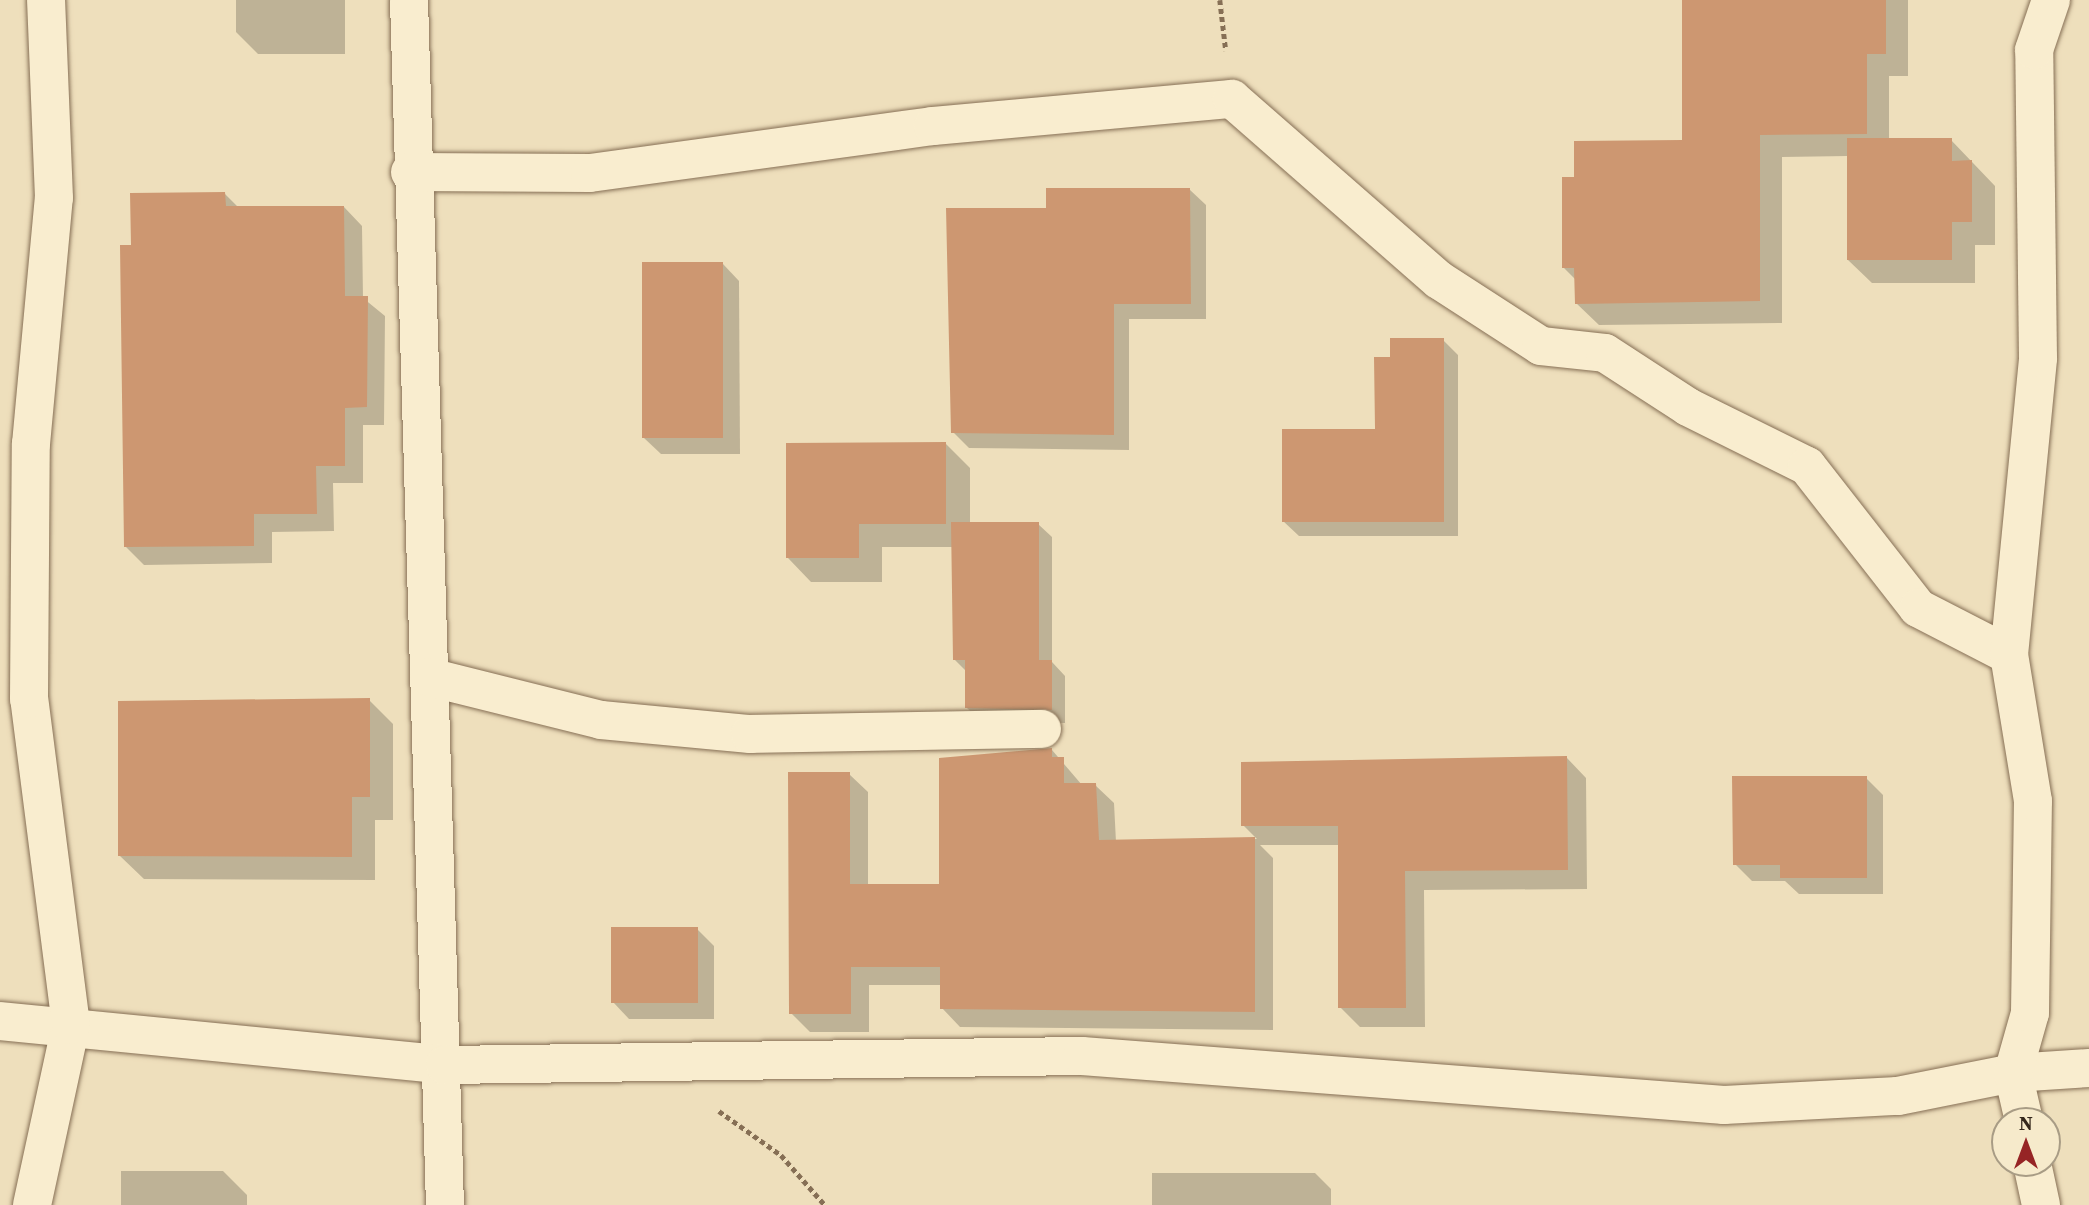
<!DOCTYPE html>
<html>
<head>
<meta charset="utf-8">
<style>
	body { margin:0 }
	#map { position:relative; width:2089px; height:1205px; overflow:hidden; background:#eedfbc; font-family:"Source Serif 4",serif }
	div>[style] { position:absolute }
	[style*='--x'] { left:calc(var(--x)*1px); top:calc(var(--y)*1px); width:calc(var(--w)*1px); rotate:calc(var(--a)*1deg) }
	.shadow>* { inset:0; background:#0003 }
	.building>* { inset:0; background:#cd9771; transform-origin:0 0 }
	.path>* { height:4.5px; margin-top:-2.25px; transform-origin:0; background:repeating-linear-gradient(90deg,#866f55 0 5px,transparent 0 8.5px) }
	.roads { filter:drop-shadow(0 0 2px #866f55) drop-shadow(0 0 2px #866f55) }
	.minor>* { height:38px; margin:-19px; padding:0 19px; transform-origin:19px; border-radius:19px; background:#f9edcf }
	span { translate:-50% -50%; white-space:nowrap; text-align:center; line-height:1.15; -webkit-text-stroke:5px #f6eacb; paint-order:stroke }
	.north { position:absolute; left:1991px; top:1107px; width:70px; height:70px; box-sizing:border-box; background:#f6eacb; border:2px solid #a89c85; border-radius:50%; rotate:0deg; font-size:19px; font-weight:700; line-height:28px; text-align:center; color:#34271b }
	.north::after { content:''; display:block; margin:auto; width:24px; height:32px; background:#962425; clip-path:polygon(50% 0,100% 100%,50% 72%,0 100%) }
</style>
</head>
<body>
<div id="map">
	<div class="shadow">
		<i style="clip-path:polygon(236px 0,345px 0,345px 54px,258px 54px,236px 32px)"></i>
		<i style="clip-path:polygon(1683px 0,1908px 0,1908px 76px,1889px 76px,1889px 140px,1951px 140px,1995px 186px,1995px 245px,1975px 245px,1975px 283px,1872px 283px,1848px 260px,1848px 156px,1782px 157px,1782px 323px,1599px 325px,1576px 303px,1576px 280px,1564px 268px,1575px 178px,1684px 142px)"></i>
		<i style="clip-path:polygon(1189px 189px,1206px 205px,1206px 319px,1129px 319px,1129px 450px,969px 448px,953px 432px)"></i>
		<i style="clip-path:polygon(225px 194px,238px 207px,344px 207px,362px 226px,363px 298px,385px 316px,384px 425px,363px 425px,363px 483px,333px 483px,334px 531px,272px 532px,272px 563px,144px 565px,126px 547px,133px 247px)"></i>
		<i style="clip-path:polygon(723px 264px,739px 281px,740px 454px,661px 454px,644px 438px)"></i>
		<i style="clip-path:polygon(1443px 340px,1458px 355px,1458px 536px,1299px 536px,1283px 521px,1377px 431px,1391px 358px)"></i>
		<i style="clip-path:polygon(946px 444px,970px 468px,970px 524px,1038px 524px,1052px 537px,1052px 662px,1065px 676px,1065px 723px,981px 721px,967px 708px,967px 672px,954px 659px,953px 547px,882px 547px,882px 582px,811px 582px,788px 558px)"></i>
		<i style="clip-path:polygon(369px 700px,393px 724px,393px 820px,375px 820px,375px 880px,144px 879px,120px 856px)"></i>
		<i style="clip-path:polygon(1052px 750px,1082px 785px,1095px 785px,1114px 803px,1116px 842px,1257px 839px,1243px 825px,1567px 758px,1586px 778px,1587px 889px,1424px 890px,1425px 1027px,1360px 1027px,1340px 1007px,1340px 845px,1260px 845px,1273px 858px,1273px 1030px,960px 1027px,942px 1008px,942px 985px,869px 985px,869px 1032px,810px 1032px,791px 1013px,849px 774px,868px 792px,868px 885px,941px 885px)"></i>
		<i style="clip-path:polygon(1866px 778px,1883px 795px,1883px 894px,1799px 894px,1785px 881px,1752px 881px,1735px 864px)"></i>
		<i style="clip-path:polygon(697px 929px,714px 946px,714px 1019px,629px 1019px,613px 1002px)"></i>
		<i style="clip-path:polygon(121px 1171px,223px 1171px,247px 1195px,247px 1205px,121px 1205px)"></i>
		<i style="clip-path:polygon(1152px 1173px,1315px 1173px,1331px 1189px,1331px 1205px,1152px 1205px)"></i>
	</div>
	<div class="building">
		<i style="clip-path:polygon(1682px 0,1886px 0,1886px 54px,1867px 54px,1867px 134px,1760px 135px,1760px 301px,1575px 304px,1574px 268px,1562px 268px,1562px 177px,1574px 177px,1574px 141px,1682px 140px)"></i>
		<i style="clip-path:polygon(1847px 138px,1952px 138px,1952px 161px,1972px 160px,1972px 222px,1952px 222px,1952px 260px,1847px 260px)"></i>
		<i style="clip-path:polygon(1046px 188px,1190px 188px,1191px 304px,1114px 304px,1114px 435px,951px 433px,946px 208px,1046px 208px)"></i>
		<i style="clip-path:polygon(225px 192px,226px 206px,344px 206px,345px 296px,368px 296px,367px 407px,345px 408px,345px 466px,316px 466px,317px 514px,254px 514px,254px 546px,124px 547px,120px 245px,131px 245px,130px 193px)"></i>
		<i style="left:642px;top:262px;width:81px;height:176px"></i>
		<i style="clip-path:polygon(1390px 338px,1444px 338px,1444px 522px,1282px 522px,1282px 429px,1375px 429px,1374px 357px,1390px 357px)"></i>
		<i style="clip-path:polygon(946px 442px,946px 524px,859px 524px,859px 558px,786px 558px,786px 443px)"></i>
		<i style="clip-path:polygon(951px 522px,1039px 522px,1039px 660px,1052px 660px,1052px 710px,965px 708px,965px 660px,953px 660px)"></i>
		<i style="clip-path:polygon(370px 698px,370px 797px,352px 797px,352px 857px,118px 856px,118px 701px)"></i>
		<i style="clip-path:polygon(1052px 748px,1052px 757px,1064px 757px,1064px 783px,1096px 783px,1099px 840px,1255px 837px,1255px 1012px,940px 1009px,940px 967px,851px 967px,851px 1014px,789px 1014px,788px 772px,850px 772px,850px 884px,939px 884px,939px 758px)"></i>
		<i style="clip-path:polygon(1567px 756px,1568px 870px,1405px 871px,1406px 1008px,1338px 1008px,1338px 826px,1241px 826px,1241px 762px)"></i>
		<i style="clip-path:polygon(1732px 776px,1867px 776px,1867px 878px,1780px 878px,1780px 865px,1733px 865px)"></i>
		<i style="left:698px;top:927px;width:76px;height:87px;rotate:90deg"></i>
	</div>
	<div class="path">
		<i style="--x:1220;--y:0;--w:51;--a:83.3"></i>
		<i style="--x:719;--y:1111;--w:76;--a:35.4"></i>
		<i style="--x:781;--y:1155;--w:67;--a:48.7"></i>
	</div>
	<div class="roads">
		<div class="minor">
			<i style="--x:409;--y:0;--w:1206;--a:88.29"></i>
			<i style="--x:410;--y:172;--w:180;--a:0.3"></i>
			<i style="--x:590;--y:173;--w:346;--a:-7.8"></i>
			<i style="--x:933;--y:126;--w:300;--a:-5.2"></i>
			<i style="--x:1232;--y:99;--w:275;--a:41.2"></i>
			<i style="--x:1439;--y:280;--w:121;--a:32.9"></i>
			<i style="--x:1541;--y:346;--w:64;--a:6.2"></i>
			<i style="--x:1605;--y:353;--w:99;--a:33"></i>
			<i style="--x:1688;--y:407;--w:133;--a:26.4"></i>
			<i style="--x:1807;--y:466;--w:180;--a:52"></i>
			<i style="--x:1918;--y:608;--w:102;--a:27.3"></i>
			<i style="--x:429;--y:677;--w:177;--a:14"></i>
			<i style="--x:601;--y:720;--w:150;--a:5.4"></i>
			<i style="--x:750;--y:734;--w:292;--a:-1"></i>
			<i style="--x:0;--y:1021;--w:447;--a:5.6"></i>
			<i style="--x:445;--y:1065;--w:637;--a:-0.81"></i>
			<i style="--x:1082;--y:1056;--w:644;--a:4.36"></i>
			<i style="--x:1724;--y:1105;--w:174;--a:-3"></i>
			<i style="--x:1898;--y:1096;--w:117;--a:-11.3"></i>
			<i style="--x:2013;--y:1073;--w:76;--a:-3.8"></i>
			<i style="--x:2024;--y:1121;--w:49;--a:-102.9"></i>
			<i style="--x:2013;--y:1073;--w:62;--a:-74.2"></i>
			<i style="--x:2030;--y:1013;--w:212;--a:-89.2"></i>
			<i style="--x:2033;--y:801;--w:148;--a:-99.3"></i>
			<i style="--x:2009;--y:655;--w:298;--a:-84.4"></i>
			<i style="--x:2038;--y:358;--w:308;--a:-90.7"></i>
			<i style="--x:2034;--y:50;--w:53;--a:-71.2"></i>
			<i style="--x:2032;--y:1163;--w:43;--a:77.9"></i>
			<i style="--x:32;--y:1205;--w:184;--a:-77.8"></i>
			<i style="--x:71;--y:1025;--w:329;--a:-97.3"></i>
			<i style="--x:29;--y:699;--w:255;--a:-89.6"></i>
			<i style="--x:31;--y:444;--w:247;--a:-84.7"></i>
			<i style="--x:54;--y:198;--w:198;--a:-92.3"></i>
		</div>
	</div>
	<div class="north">N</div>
</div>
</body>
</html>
